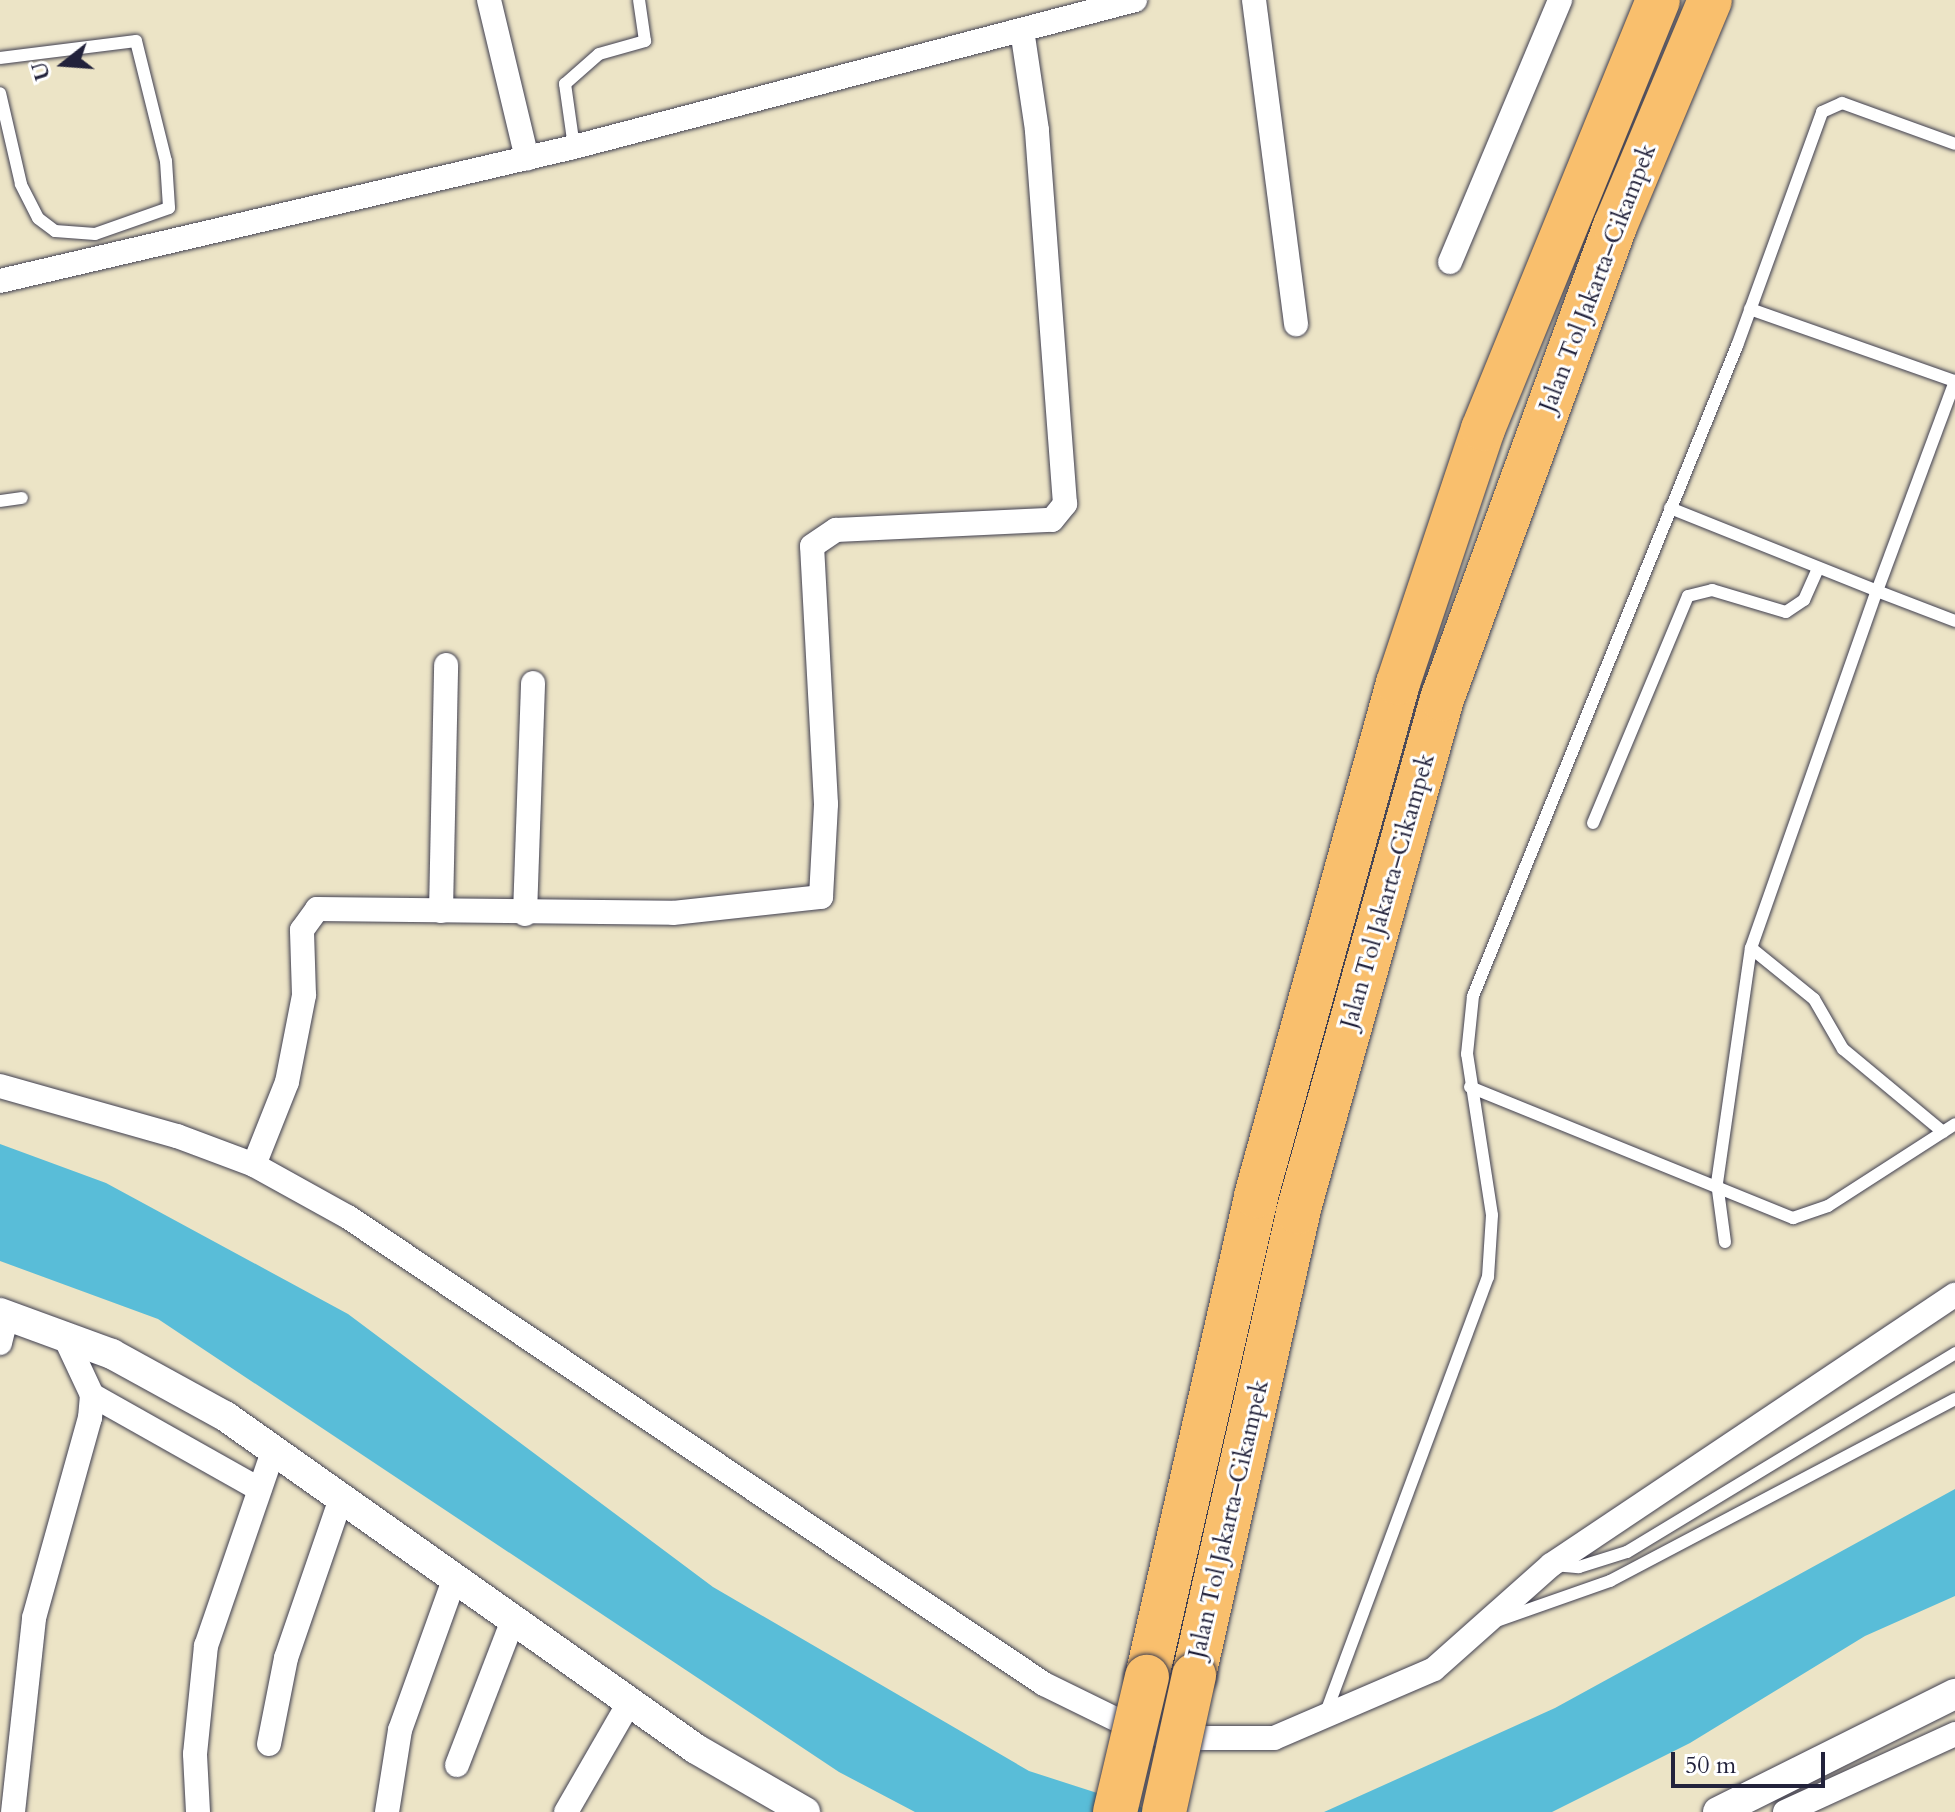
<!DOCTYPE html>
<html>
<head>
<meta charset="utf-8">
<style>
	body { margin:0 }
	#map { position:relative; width:1955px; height:1812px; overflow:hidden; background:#ece4c6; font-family:Cardo,serif }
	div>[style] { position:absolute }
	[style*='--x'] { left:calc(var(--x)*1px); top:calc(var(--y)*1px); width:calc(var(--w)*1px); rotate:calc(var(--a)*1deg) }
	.water>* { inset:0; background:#59bdd8 }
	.roads { filter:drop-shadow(0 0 2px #403f50) drop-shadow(0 0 2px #403f50) }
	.service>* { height:12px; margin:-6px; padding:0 6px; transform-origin:6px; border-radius:6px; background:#fff }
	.minor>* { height:24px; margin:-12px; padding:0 12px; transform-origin:12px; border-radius:12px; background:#fff }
	.tertiary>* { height:30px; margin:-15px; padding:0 15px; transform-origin:15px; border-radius:15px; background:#fff }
	.motorway>* { height:44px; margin:-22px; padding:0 22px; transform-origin:22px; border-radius:22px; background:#f9bf6d }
	.bridges { filter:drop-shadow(0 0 2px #403f50) drop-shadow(0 0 2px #403f50) }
	.motorway-bridge>* { height:44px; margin:-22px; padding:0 22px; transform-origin:22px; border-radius:22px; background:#f9bf6d }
	span { translate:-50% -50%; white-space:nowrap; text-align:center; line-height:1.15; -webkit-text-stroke:6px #fff; paint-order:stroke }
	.street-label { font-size:24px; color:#22223b }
	.north { position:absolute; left:24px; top:24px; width:80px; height:80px; -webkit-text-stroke:6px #fff; paint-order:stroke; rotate:253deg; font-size:22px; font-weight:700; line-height:32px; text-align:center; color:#22223b }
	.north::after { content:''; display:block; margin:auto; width:28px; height:36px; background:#22223b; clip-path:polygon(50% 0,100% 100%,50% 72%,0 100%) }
	.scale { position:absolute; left:1671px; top:1752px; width:154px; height:36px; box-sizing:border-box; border:4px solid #22223b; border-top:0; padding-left:10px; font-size:24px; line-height:28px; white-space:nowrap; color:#22223b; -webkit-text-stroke:6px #fff; paint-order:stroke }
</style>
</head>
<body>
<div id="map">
	<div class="water">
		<i style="clip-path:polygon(0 1144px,106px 1183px,348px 1314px,713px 1587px,1029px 1771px,1156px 1812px,915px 1812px,839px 1772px,158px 1319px,0 1261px)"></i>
		<i style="clip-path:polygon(1955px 1489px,1955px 1596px,1865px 1636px,1690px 1743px,1552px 1812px,1324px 1812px,1555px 1708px)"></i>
	</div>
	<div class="roads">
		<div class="service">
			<i style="--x:0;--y:58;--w:137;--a:-7.1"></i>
			<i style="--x:136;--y:41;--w:124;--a:76"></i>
			<i style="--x:166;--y:161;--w:47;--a:86.3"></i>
			<i style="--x:169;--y:208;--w:78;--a:160.6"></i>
			<i style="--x:95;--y:234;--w:40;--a:-175.7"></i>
			<i style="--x:55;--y:231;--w:21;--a:-143"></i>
			<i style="--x:38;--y:218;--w:38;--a:-117"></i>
			<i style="--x:21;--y:184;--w:93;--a:-103"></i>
			<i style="--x:574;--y:147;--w:64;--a:-98.1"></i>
			<i style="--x:565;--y:84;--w:45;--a:-41.4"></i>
			<i style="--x:599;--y:54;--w:48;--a:-15.8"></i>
			<i style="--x:645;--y:41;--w:41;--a:-98.3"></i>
			<i style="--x:1750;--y:309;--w:217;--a:19.4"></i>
			<i style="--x:0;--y:501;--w:22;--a:-8"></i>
			<i style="--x:1670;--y:508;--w:223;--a:21.8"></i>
			<i style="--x:1877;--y:591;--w:224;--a:-69.6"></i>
			<i style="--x:1593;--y:823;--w:246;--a:-67.3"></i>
			<i style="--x:1688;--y:596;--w:25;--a:-14"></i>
			<i style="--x:1712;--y:590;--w:77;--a:16.6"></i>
			<i style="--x:1786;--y:612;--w:22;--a:-34"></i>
			<i style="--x:1804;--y:600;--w:35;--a:-66"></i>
			<i style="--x:1751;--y:948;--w:81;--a:39"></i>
			<i style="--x:1814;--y:999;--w:58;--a:59.9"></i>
			<i style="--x:1843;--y:1049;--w:130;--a:39.7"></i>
			<i style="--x:1470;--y:1087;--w:349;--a:22.1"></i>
			<i style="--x:1793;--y:1218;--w:37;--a:-19"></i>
			<i style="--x:1828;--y:1206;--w:151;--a:-32.8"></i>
			<i style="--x:1725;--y:1242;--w:60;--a:-97.7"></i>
			<i style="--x:1717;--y:1183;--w:237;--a:-81.8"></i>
			<i style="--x:1751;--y:948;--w:379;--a:-70.6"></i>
			<i style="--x:1877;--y:591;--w:84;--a:21"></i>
			<i style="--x:1554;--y:1565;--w:25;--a:5"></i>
			<i style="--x:1579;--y:1567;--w:50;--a:-17.4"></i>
			<i style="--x:1627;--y:1552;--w:384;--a:-31.2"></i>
			<i style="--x:1499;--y:1620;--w:118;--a:-19.4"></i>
			<i style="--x:1610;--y:1581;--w:390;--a:-27.8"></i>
			<i style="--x:1325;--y:1715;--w:467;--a:-69.6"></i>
			<i style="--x:1488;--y:1277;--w:62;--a:-86.3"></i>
			<i style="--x:1492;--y:1215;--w:163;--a:-98.8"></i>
			<i style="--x:1467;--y:1054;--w:58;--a:-84.1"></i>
			<i style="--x:1473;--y:996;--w:702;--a:-67.9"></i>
			<i style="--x:1737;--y:346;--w:249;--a:-70"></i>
			<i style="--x:1822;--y:112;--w:22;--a:-24"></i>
			<i style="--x:1842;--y:103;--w:120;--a:19.9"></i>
		</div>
		<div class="minor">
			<i style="--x:489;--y:0;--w:163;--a:76.5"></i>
			<i style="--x:1254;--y:0;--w:327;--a:82.6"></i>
			<i style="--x:1450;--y:262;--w:284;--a:-67.2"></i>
			<i style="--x:0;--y:281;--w:589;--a:-13.14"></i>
			<i style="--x:574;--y:147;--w:580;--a:-14.68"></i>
			<i style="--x:441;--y:911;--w:246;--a:-88.8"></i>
			<i style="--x:525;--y:914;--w:231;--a:-88"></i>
			<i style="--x:0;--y:1086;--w:184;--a:15.8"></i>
			<i style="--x:177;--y:1136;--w:82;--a:20.6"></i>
			<i style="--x:254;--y:1165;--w:107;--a:29"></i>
			<i style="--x:348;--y:1217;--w:838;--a:33.86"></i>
			<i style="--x:1044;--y:1684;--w:105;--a:26.1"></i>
			<i style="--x:1138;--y:1730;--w:38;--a:12"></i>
			<i style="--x:1175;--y:1738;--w:99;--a:0"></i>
			<i style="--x:1274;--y:1738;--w:174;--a:-23.3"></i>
			<i style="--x:1434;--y:1669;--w:157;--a:-41.6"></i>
			<i style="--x:1551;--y:1565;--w:486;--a:-33.8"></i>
			<i style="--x:254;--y:1165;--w:89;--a:-68.3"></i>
			<i style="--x:287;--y:1082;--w:89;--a:-78.9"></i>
			<i style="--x:304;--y:995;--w:65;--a:-91.8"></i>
			<i style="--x:302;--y:930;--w:26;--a:-54"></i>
			<i style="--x:317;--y:909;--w:356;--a:0.6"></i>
			<i style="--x:673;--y:913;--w:149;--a:-6.2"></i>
			<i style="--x:821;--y:897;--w:93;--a:-86.9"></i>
			<i style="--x:826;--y:804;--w:258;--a:-93.1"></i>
			<i style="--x:812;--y:546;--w:29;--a:-34"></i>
			<i style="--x:836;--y:530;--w:216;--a:-2.7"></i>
			<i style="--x:1052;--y:520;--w:21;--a:-51"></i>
			<i style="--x:1065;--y:504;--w:375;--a:-94.3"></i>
			<i style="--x:1037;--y:130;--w:101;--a:-98.5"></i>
			<i style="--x:0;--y:1343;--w:29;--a:-76"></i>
			<i style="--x:92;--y:1395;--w:192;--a:29.4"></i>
			<i style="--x:269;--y:1744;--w:88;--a:-78.8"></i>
			<i style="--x:286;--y:1658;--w:172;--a:-71"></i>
			<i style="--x:457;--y:1765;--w:155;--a:-68.9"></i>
			<i style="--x:13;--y:1812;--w:195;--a:-83.8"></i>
			<i style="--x:34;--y:1618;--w:208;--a:-74.4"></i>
			<i style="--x:90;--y:1418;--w:23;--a:-85"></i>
			<i style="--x:92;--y:1395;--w:68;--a:-115.1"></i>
			<i style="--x:198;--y:1812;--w:58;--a:-93"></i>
			<i style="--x:195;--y:1754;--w:109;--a:-84.2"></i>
			<i style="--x:206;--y:1646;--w:209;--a:-71"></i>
			<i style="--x:387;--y:1812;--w:83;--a:-81"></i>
			<i style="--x:400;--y:1730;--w:163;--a:-70.2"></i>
			<i style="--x:566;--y:1812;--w:126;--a:-60"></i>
			<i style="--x:1785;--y:1812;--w:187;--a:-24.6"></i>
		</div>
		<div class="tertiary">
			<i style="--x:0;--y:1313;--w:119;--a:20.1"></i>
			<i style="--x:112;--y:1354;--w:129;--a:28.8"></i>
			<i style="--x:225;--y:1416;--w:577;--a:35.26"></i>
			<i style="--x:696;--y:1749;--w:126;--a:30"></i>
			<i style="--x:1718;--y:1812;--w:265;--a:-26.5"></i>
		</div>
		<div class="motorway">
			<i style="--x:1194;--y:1675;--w:475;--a:-77.3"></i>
			<i style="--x:1298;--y:1212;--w:533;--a:-74.32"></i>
			<i style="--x:1442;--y:699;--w:504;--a:-69.91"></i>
			<i style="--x:1615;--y:226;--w:245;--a:-67.2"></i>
			<i style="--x:1147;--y:1677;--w:493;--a:-77.2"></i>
			<i style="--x:1256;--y:1196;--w:532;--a:-74.53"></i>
			<i style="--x:1398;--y:683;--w:268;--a:-71.5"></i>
			<i style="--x:1483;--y:429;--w:463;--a:-67.8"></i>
		</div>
	</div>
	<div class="bridges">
		<div class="motorway-bridge">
			<i style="--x:1115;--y:1812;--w:139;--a:-76.7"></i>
			<i style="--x:1164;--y:1812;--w:140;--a:-77.6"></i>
		</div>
	</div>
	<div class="street-label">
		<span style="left:1598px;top:278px;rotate:-69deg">Jalan Tol Jakarta–Cikampek</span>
		<span style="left:1388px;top:891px;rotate:-74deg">Jalan Tol Jakarta–Cikampek</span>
		<span style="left:1229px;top:1519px;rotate:-77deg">Jalan Tol Jakarta–Cikampek</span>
	</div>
	<div class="north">U</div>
	<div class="scale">50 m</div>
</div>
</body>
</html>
